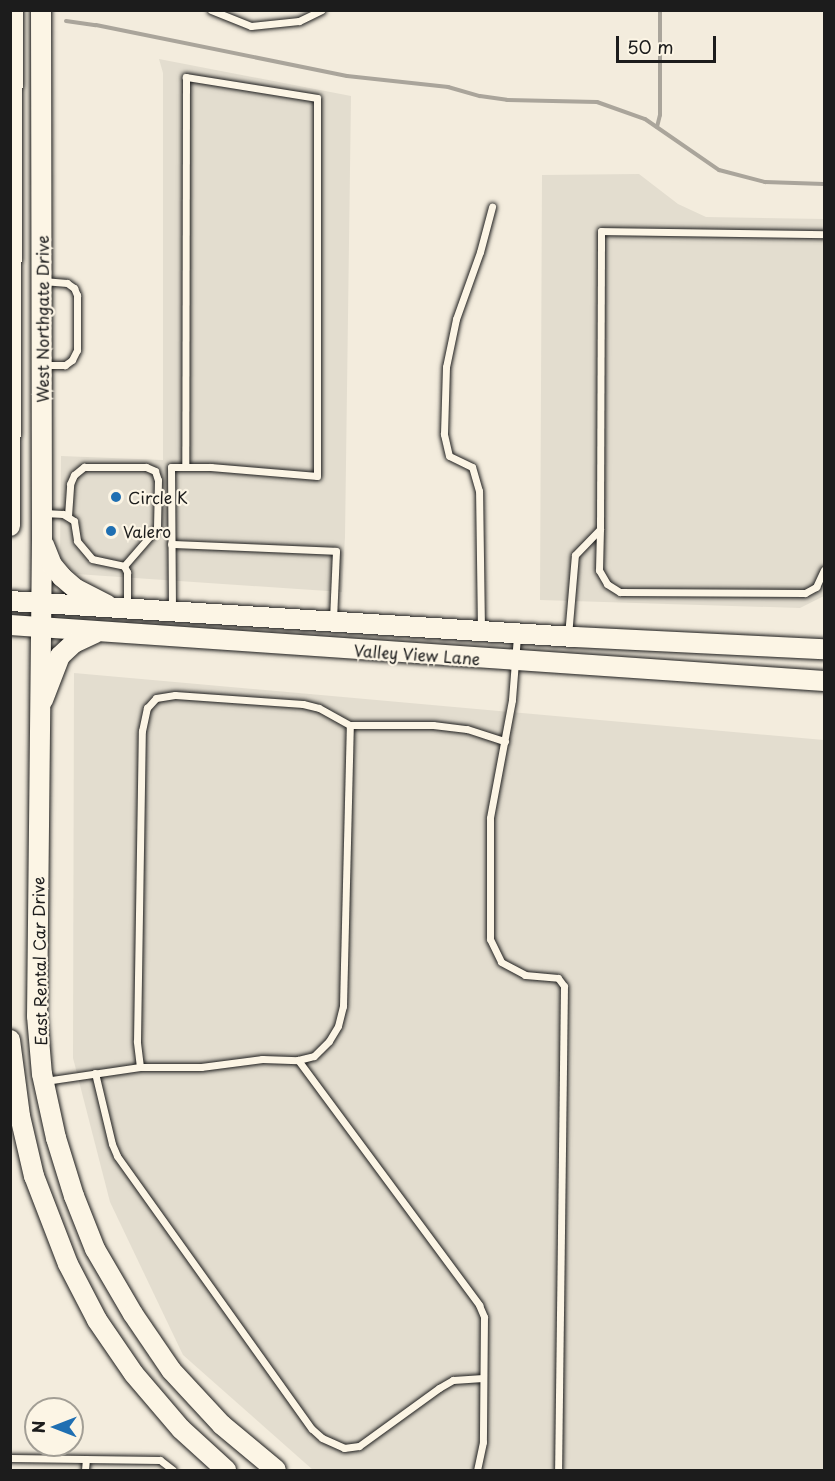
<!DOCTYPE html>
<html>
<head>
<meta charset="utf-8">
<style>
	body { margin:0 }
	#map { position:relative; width:835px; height:1481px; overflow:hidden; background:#f3ecdd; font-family:"Playpen Sans",sans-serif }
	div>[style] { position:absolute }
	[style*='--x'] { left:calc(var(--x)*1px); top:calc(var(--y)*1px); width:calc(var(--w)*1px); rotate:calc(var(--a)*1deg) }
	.built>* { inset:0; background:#e3ddcf }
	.stream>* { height:4px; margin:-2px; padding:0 2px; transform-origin:2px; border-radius:2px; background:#aaa59b }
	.roads { filter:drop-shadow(0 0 2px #1c1c1c) drop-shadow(0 0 2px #1c1c1c) }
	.service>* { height:7px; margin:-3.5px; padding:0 3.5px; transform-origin:3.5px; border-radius:3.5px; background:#fcf5e5 }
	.secondary>* { height:20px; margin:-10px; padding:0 10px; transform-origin:10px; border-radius:10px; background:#fcf5e5 }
	.dots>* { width:16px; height:16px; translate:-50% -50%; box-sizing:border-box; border:3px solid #fcf5e5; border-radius:50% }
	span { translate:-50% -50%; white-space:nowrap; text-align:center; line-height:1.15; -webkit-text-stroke:4.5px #fcf5e5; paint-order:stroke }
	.street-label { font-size:16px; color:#1c1c1c }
	.poi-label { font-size:16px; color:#1c1c1c }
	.left { translate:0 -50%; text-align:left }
	.frame { position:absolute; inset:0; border:12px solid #1c1c1c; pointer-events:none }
	.north { position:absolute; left:24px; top:1397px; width:60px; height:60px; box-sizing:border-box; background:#fcf5e5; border:2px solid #a29e95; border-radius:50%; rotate:270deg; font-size:16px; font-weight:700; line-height:24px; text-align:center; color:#1c1c1c }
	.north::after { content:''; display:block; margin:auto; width:21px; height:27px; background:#1f6fb2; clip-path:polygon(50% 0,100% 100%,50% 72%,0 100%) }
	.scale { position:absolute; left:616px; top:36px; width:100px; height:27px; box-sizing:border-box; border:3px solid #1c1c1c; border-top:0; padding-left:8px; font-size:18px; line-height:21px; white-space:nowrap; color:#1c1c1c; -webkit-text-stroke:4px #fcf5e5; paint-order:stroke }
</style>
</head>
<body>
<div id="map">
	<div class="built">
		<i style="clip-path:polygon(159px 59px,351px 96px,345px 537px,342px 592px,76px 574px,60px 558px,61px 456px,163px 460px,163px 73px)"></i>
		<i style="clip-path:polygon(639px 174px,678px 204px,706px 217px,824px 219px,824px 596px,800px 608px,540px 600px,542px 175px)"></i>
		<i style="clip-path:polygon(74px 673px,824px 740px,824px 1470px,313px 1470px,183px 1355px,110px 1202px,73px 1058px)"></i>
	</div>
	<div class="stream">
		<i style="--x:66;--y:21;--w:30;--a:8"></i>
		<i style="--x:96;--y:25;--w:256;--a:11.5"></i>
		<i style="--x:347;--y:76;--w:102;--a:6.2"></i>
		<i style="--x:448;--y:87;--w:33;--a:16"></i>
		<i style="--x:480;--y:96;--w:27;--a:8"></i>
		<i style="--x:507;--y:100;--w:90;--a:1.3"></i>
		<i style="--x:597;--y:102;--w:51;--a:19.5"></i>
		<i style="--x:645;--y:119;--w:90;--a:34.6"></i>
		<i style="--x:719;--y:170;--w:48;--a:14.6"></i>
		<i style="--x:765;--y:182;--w:59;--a:1.9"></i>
		<i style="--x:657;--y:127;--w:12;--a:-76"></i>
		<i style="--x:660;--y:115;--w:105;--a:-90"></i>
	</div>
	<div class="roads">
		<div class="service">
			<i style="--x:211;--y:10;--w:43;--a:21.8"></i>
			<i style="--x:251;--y:26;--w:48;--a:-5.9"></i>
			<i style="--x:299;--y:21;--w:25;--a:-26"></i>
			<i style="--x:43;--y:281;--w:24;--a:5"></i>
			<i style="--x:67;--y:283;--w:9;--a:36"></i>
			<i style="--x:74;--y:288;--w:8;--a:67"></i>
			<i style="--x:77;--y:295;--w:55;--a:90"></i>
			<i style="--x:77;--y:350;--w:11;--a:117"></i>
			<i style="--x:72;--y:360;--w:9;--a:144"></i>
			<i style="--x:65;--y:365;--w:20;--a:180"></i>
			<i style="--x:44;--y:513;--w:19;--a:3"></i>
			<i style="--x:63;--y:514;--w:13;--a:32"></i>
			<i style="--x:74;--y:521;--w:20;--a:81"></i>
			<i style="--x:77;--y:541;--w:23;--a:50"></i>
			<i style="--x:92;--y:559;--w:33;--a:12"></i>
			<i style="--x:124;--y:566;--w:7;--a:63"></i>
			<i style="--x:127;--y:572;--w:34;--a:90"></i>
			<i style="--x:68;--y:516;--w:32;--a:-86"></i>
			<i style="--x:70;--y:484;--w:10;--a:-66"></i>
			<i style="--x:74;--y:475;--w:13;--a:-39"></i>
			<i style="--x:84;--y:467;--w:62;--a:0"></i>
			<i style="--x:146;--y:467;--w:10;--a:24"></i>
			<i style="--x:155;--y:471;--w:9;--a:72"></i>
			<i style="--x:158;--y:480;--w:48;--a:91.2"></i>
			<i style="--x:157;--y:528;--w:50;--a:131"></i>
			<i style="--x:600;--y:529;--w:41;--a:91.4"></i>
			<i style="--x:599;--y:570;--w:16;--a:60"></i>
			<i style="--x:607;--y:584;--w:15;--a:32"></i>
			<i style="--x:620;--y:592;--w:185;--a:0.3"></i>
			<i style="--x:805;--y:593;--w:13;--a:-29"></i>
			<i style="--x:816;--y:587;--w:19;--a:-65"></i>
			<i style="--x:171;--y:544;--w:165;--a:2.4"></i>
			<i style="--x:336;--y:551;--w:70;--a:92.5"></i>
			<i style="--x:172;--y:609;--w:142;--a:-90.4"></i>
			<i style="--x:171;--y:467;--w:40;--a:0"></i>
			<i style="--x:211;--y:467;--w:106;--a:4.9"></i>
			<i style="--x:317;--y:476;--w:378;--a:-90"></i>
			<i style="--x:317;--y:98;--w:133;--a:-170.9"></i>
			<i style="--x:186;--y:77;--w:390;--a:90.1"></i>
			<i style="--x:481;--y:630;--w:139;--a:-90.8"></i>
			<i style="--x:479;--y:491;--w:25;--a:-106"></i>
			<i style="--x:472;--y:467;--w:25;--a:-154"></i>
			<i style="--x:449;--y:456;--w:23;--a:-103"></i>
			<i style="--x:444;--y:434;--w:67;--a:-88.3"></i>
			<i style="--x:446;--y:367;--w:49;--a:-78.2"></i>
			<i style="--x:456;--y:319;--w:71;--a:-70.3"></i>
			<i style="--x:480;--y:252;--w:47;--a:-75.1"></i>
			<i style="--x:517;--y:636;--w:64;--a:94.5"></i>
			<i style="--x:512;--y:700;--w:120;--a:100.6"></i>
			<i style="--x:490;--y:818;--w:121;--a:90"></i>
			<i style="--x:490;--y:939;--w:25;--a:64"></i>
			<i style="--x:501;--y:962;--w:27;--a:28"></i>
			<i style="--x:525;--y:975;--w:33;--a:5"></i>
			<i style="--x:558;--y:978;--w:10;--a:53"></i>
			<i style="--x:564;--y:986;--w:484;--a:90.7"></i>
			<i style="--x:568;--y:636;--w:81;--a:-85.1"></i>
			<i style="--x:575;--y:555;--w:36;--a:-46"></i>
			<i style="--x:600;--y:529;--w:298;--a:-89.8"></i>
			<i style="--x:601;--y:231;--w:223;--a:0.8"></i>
			<i style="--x:298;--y:1060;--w:16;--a:-14"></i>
			<i style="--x:314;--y:1056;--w:21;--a:-45"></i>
			<i style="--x:329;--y:1041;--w:17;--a:-59"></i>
			<i style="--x:338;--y:1026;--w:21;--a:-76"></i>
			<i style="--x:343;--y:1006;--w:281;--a:-88.6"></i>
			<i style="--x:350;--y:725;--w:83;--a:0"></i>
			<i style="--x:433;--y:725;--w:34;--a:7"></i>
			<i style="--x:467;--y:729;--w:40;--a:18"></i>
			<i style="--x:140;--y:1067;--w:26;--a:-97"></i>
			<i style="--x:137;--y:1041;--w:310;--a:-89.1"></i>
			<i style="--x:142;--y:731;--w:24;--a:-78"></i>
			<i style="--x:147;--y:708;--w:13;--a:-48"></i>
			<i style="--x:156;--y:698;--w:19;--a:-9"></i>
			<i style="--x:175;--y:695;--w:128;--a:4"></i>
			<i style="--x:303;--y:704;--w:16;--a:14"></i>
			<i style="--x:319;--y:708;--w:35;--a:29"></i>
			<i style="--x:95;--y:1073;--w:73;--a:76.5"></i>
			<i style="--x:112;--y:1144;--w:13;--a:67"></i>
			<i style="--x:117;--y:1156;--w:335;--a:54.5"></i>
			<i style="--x:312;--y:1429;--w:13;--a:42"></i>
			<i style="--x:322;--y:1438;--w:24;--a:24"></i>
			<i style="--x:344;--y:1448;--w:15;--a:-8"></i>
			<i style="--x:359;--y:1446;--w:99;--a:-35.9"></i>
			<i style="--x:439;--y:1388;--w:16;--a:-30"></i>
			<i style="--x:453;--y:1380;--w:30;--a:-4"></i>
			<i style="--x:45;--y:1081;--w:96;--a:-8.4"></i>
			<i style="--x:140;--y:1067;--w:61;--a:0"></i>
			<i style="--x:201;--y:1067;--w:62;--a:-7.5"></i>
			<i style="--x:262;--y:1059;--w:36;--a:2"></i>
			<i style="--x:298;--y:1060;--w:305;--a:53.5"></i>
			<i style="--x:479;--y:1305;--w:13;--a:67"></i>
			<i style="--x:484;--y:1317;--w:125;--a:90.5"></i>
			<i style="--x:483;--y:1442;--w:29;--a:102"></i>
			<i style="--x:10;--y:1458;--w:150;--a:0.8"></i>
			<i style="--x:160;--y:1460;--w:16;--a:38"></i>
			<i style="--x:85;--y:1470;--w:11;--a:-85"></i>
		</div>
		<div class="secondary">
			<i style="--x:41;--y:10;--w:530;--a:89.89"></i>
			<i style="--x:42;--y:540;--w:476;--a:90.6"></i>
			<i style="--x:37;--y:1016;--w:58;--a:85.1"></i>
			<i style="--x:42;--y:1074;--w:66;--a:77.7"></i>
			<i style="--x:56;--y:1138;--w:61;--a:72.8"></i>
			<i style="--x:74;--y:1196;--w:57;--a:68.4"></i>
			<i style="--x:95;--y:1249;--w:75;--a:59.7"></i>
			<i style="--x:133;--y:1314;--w:68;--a:55.8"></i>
			<i style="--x:171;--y:1370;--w:75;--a:47.2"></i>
			<i style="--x:222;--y:1425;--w:70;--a:39.8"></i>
			<i style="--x:10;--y:526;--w:516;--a:-89.67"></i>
			<i style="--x:44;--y:545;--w:22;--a:68"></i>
			<i style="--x:52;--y:565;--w:16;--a:50"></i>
			<i style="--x:62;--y:577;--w:18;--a:41"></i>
			<i style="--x:76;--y:589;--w:35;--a:27"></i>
			<i style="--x:10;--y:601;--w:566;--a:3.65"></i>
			<i style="--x:575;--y:637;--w:249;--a:2.8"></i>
			<i style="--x:10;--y:625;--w:816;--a:3.94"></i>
			<i style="--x:43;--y:700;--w:47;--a:-68.9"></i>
			<i style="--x:60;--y:656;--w:19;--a:-43"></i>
			<i style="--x:74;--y:643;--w:23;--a:-25"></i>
			<i style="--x:10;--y:1040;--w:77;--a:82.5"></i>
			<i style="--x:20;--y:1116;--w:62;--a:76.9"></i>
			<i style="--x:34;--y:1176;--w:94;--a:68.9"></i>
			<i style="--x:68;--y:1264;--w:63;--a:62.6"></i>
			<i style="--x:97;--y:1320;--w:65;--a:55.6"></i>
			<i style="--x:134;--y:1374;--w:72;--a:49.5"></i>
			<i style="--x:181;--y:1429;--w:61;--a:42.3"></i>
		</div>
	</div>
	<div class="dots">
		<i style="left:116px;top:497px;background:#1f6fb2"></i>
		<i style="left:111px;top:531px;background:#1f6fb2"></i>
	</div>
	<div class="street-label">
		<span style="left:42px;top:319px;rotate:-90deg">West Northgate Drive</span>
		<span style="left:417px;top:654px;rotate:4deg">Valley View Lane</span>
		<span style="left:39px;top:961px;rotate:-91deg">East Rental Car Drive</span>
	</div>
	<div class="poi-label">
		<span class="left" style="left:128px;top:497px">Circle K</span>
		<span class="left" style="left:123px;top:531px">Valero</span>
	</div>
	<div class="frame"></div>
	<div class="north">N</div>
	<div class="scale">50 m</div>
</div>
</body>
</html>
